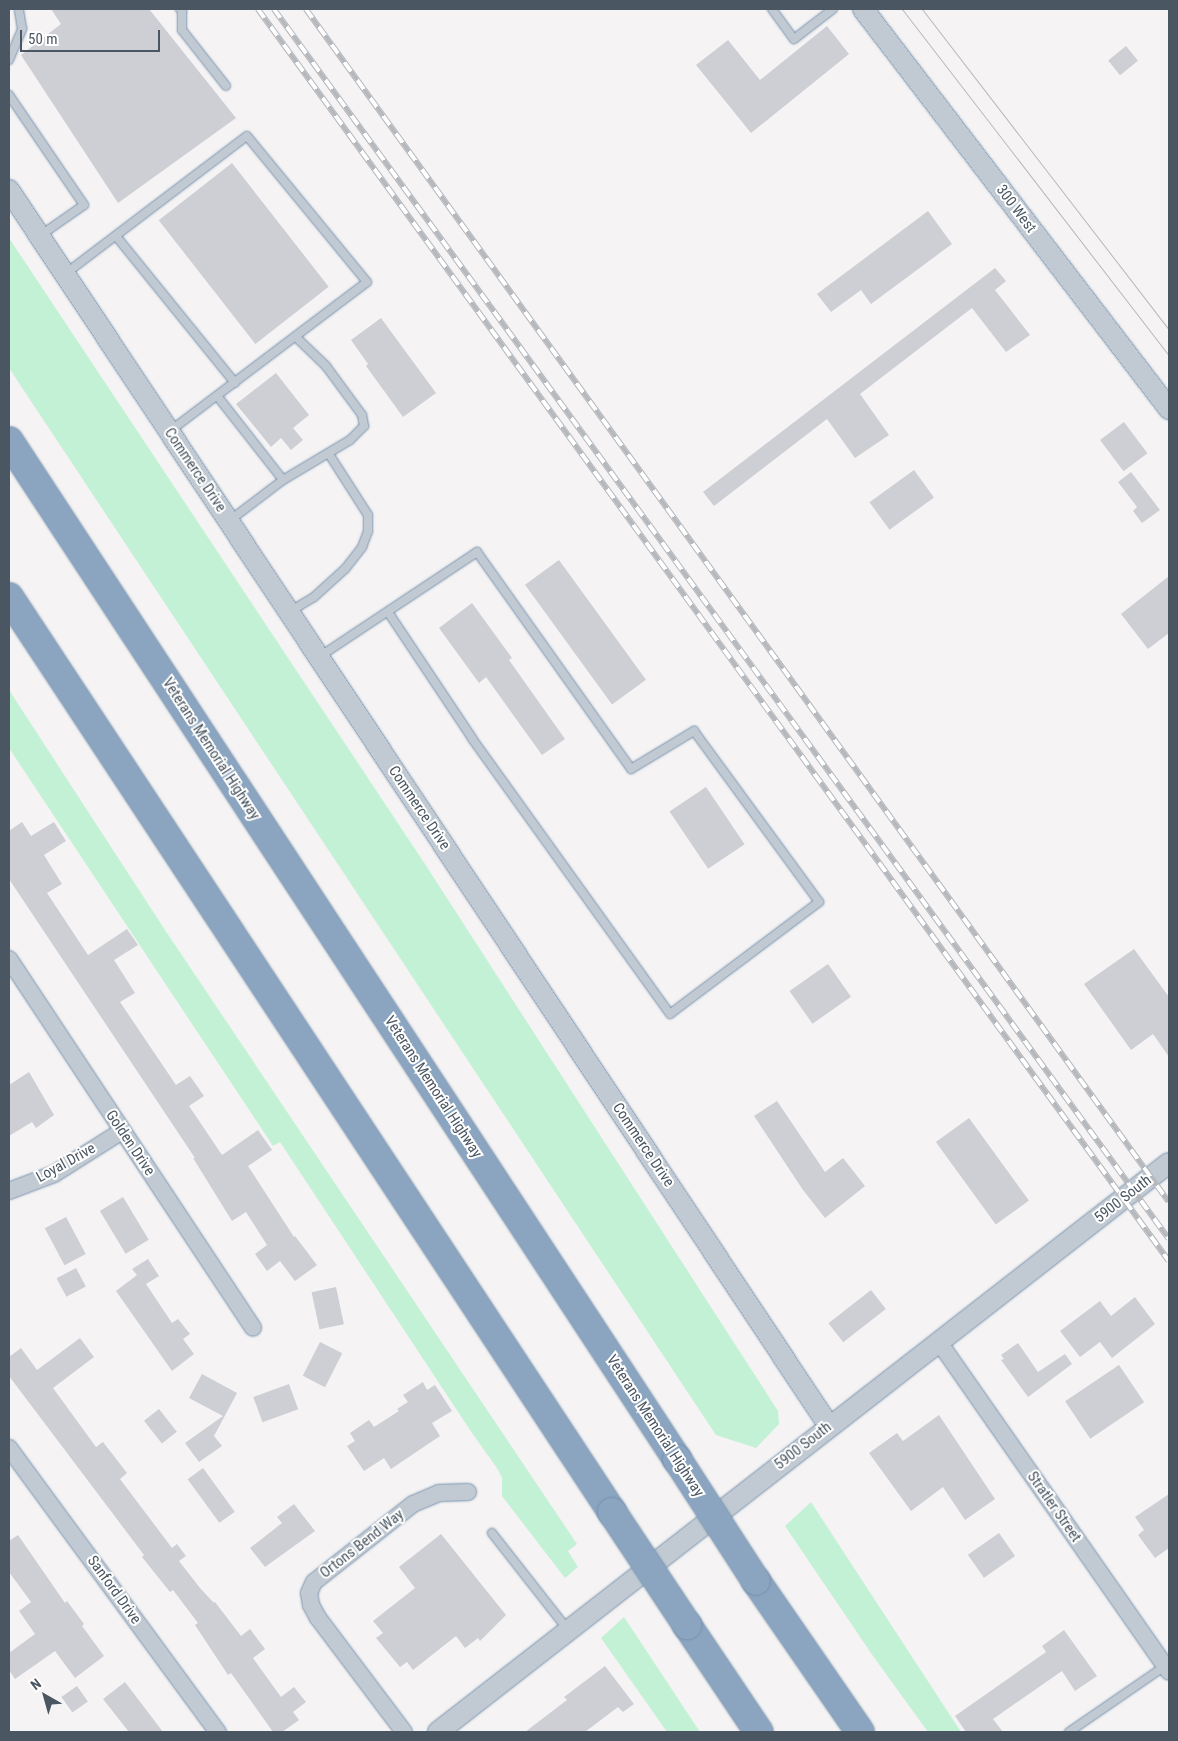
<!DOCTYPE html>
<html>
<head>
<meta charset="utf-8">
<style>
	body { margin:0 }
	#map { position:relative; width:1178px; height:1741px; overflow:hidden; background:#f5f3f3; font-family:"Roboto Condensed",sans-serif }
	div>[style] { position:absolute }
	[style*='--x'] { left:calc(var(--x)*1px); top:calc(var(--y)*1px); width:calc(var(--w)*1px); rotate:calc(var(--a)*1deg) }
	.green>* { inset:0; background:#c3f1d5 }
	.building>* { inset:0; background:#cdcfd5; transform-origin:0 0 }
	.roads { filter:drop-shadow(0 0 1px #7690ad) drop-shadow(0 0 1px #7690ad) }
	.service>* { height:8px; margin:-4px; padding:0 4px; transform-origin:4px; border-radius:4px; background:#c1cad2 }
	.minor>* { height:16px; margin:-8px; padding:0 8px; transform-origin:8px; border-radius:8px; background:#c1cad2 }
	.tertiary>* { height:20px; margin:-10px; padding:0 10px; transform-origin:10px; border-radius:10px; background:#c1cad2 }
	.motorway>* { height:28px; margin:-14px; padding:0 14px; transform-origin:14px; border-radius:14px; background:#8ba5c1 }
	.tram>* { height:1px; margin:-0.5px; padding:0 0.5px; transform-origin:0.5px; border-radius:0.5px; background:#b5b8bd }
	.rail>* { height:5.5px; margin-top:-2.75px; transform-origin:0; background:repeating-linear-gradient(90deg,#fff 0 11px,#b5b8bd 0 22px); box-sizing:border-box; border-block:1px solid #b5b8bd }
	.bridges { filter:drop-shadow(0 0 1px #7690ad) drop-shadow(0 0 1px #7690ad) }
	.motorway-bridge>* { height:28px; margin:-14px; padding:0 14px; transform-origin:14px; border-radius:14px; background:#8ba5c1 }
	span { translate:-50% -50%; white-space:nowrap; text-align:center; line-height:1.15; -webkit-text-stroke:4px #fff; paint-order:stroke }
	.street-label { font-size:15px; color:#4a5661 }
	.frame { position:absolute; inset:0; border:10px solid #4a5661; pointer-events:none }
	.north { position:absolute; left:20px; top:1671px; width:50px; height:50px; -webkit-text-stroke:4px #fff; paint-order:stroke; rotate:322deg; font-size:14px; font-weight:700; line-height:20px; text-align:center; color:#4a5661 }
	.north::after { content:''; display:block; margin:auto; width:18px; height:22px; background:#4a5661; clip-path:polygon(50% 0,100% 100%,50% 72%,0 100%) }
	.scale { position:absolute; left:20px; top:30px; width:140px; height:22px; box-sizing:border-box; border:2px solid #4a5661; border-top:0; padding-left:6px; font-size:15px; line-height:18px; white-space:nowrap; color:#4a5661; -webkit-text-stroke:4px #fff; paint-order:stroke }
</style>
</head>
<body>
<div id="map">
	<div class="green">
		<i style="clip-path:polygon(9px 238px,423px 861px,778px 1411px,779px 1424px,756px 1448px,716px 1435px,9px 368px)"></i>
		<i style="clip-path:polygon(9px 690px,165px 930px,577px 1544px,568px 1551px,578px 1567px,565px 1578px,502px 1496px,502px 1478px,497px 1468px,472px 1433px,280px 1142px,273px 1146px,9px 748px)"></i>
		<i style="clip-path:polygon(811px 1502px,961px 1732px,928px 1732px,873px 1656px,785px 1526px)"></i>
		<i style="clip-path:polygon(624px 1617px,700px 1732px,667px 1732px,601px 1638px)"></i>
	</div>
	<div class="building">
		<i style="clip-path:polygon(51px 9px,149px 9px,236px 118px,118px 203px,21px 55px,61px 24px)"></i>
		<i style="clip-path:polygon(827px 26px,849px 54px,751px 133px,696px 65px,728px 40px,760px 80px)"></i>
		<i style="left:1126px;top:46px;width:19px;height:23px;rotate:51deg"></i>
		<i style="left:232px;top:163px;width:157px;height:93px;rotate:52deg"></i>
		<i style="clip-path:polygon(928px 211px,952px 244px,871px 304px,861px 290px,831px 312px,817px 294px)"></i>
		<i style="clip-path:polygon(995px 268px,1006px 281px,995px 290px,1030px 335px,1006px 352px,972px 308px,860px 394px,889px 435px,855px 458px,827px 419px,714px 506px,703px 492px)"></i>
		<i style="clip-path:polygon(381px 318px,436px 393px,403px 417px,366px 366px,368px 364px,351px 340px)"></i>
		<i style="clip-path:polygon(276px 373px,309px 415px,293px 428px,303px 440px,291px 450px,281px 438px,271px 447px,236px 404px)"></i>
		<i style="left:1124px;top:422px;width:39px;height:30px;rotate:53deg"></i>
		<i style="left:914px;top:470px;width:34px;height:55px;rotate:54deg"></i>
		<i style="clip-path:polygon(1131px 472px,1160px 510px,1142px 523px,1133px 511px,1137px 507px,1118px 482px)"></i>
		<i style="left:559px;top:560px;width:148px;height:42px;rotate:54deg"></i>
		<i style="clip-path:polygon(1169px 576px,1169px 633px,1148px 649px,1121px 614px)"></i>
		<i style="clip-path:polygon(472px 603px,512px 658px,509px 660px,565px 739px,542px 755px,486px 677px,479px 683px,439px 628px)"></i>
		<i style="left:706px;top:787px;width:69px;height:44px;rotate:56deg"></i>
		<i style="clip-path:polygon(22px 822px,31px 836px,54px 822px,66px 841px,44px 855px,62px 884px,47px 893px,88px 955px,127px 929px,138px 945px,114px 960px,135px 993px,120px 1002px,176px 1085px,190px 1076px,204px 1096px,189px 1106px,222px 1155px,258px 1130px,272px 1150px,248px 1166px,294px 1237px,295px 1236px,317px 1265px,295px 1281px,280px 1261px,267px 1271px,255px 1254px,267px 1245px,246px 1212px,232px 1221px,193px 1158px,195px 1158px,9px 879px,9px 831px)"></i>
		<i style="clip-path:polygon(1134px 949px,1169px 997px,1169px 1057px,1153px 1034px,1131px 1050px,1084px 984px)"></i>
		<i style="left:828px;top:964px;width:40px;height:47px;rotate:55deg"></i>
		<i style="clip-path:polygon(29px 1072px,54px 1115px,36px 1128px,32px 1122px,9px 1136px,9px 1085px)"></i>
		<i style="clip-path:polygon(777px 1101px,825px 1172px,843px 1158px,865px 1186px,825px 1218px,803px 1190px,754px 1116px)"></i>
		<i style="left:969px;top:1118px;width:102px;height:41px;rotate:54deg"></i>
		<i style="left:123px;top:1197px;width:50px;height:27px;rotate:59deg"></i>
		<i style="left:66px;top:1217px;width:42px;height:24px;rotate:62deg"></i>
		<i style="clip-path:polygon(148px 1259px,159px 1276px,146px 1284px,172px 1323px,178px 1319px,190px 1334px,183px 1339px,194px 1354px,172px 1371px,116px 1291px,137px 1275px,132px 1269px)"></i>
		<i style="left:76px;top:1268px;width:21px;height:22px;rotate:62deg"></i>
		<i style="left:336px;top:1287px;width:38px;height:25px;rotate:78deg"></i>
		<i style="left:871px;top:1290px;width:24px;height:54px;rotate:52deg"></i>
		<i style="clip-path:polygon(1135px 1297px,1155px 1324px,1112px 1358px,1100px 1342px,1080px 1357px,1060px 1331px,1100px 1301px,1111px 1316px)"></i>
		<i style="clip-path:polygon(80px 1338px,94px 1357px,53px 1388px,96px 1447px,103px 1442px,127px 1473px,120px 1479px,172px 1548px,177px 1544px,186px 1556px,179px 1561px,200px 1588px,214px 1603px,215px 1602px,241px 1636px,250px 1629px,265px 1649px,253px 1658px,281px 1697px,294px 1687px,306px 1702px,293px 1712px,299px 1720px,282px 1732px,273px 1732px,231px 1673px,228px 1675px,195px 1625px,198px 1623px,173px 1590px,170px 1592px,142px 1557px,144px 1555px,9px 1376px,9px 1357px,21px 1348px,37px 1370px)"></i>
		<i style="left:320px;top:1342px;width:25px;height:38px;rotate:27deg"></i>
		<i style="clip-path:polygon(1018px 1343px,1038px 1372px,1065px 1354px,1072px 1364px,1028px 1397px,1001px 1360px,1004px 1359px,1001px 1355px)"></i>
		<i style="left:1119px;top:1365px;width:45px;height:65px;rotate:56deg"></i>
		<i style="clip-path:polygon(202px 1374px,237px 1393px,214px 1436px,222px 1446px,199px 1462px,185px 1443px,223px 1416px,189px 1398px)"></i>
		<i style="clip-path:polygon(423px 1382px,427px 1390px,435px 1385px,452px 1411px,432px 1423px,440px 1436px,391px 1469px,384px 1458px,364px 1471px,347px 1446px,355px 1441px,350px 1433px,369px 1420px,374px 1427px,399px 1411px,397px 1409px,408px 1402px,403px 1395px)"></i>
		<i style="left:289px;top:1384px;width:27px;height:38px;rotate:70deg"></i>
		<i style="left:159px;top:1409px;width:29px;height:19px;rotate:52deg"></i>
		<i style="clip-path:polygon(939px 1415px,995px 1499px,965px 1520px,943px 1487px,911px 1511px,869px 1453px,897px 1433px,903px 1441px)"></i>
		<i style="left:203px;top:1468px;width:54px;height:19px;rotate:54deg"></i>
		<i style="clip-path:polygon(1169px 1494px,1169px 1548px,1155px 1558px,1138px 1535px,1144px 1530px,1135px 1517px)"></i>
		<i style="clip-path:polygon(294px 1504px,315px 1531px,265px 1567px,250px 1548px,282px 1523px,277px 1517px)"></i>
		<i style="left:999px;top:1533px;width:28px;height:38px;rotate:55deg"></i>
		<i style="clip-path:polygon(441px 1534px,506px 1615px,480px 1641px,478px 1638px,465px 1648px,456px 1636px,413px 1670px,407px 1662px,400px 1667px,376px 1638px,383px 1633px,373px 1621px,415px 1588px,399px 1567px)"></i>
		<i style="clip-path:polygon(18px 1535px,65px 1603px,67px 1601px,84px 1624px,82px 1626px,104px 1656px,75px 1678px,55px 1651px,15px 1679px,9px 1670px,9px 1653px,35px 1634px,19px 1611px,31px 1602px,9px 1572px,9px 1541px)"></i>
		<i style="clip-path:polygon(1064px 1630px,1097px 1676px,1075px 1691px,1062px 1671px,993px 1719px,1003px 1732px,966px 1732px,955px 1716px,1046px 1652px,1042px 1646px)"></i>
		<i style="clip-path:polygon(605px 1666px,634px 1704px,623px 1712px,618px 1707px,585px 1732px,525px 1732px,567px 1700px,564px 1697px)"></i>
		<i style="clip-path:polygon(125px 1682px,163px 1732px,129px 1732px,103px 1699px)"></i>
		<i style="left:77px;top:1686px;width:19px;height:19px;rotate:55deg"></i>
	</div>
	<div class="roads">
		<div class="service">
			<i style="--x:180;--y:9;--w:3;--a:45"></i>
			<i style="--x:182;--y:11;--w:19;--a:90"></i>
			<i style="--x:182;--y:30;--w:71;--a:51.8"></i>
			<i style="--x:772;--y:9;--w:37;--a:54"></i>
			<i style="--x:794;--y:39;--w:49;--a:-37.6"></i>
			<i style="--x:9;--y:60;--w:34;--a:-67"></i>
			<i style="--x:22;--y:29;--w:20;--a:-99"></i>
			<i style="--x:9;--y:95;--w:133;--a:55.7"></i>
			<i style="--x:84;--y:205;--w:52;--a:145.1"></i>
			<i style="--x:116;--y:236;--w:189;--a:51"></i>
			<i style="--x:65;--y:274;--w:228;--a:-37.2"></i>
			<i style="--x:247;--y:136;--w:189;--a:50.6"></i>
			<i style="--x:367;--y:282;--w:246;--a:142.9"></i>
			<i style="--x:218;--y:397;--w:105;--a:51.9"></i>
			<i style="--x:229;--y:521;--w:68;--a:-37.2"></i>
			<i style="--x:283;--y:480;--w:78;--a:-30.8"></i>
			<i style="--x:350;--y:440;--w:20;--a:-45"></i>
			<i style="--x:364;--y:426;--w:11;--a:-100"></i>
			<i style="--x:362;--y:415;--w:61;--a:-126.3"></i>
			<i style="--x:326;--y:366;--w:42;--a:-136"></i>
			<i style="--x:289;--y:612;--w:29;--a:-31"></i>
			<i style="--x:314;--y:597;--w:42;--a:-42.1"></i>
			<i style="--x:345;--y:569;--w:28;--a:-52"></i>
			<i style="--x:362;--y:547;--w:17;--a:-69"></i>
			<i style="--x:368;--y:531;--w:16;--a:-90"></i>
			<i style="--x:368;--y:515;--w:72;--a:-122.6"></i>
			<i style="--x:319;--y:657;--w:190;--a:-33.6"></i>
			<i style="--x:477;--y:552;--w:266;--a:54.6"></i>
			<i style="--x:631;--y:769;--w:74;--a:-31.1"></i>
			<i style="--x:694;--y:731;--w:212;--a:53.8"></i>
			<i style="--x:819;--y:902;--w:186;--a:143.1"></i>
			<i style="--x:670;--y:1014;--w:340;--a:-125.7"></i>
			<i style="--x:472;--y:738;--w:151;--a:-123.7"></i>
			<i style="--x:492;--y:1533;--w:123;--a:51.9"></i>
			<i style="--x:1069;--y:1732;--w:116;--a:-34.5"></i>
		</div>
		<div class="minor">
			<i style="--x:9;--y:959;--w:442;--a:56.5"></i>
			<i style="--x:9;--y:1191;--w:48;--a:-20.7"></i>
			<i style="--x:54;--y:1174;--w:80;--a:-32.3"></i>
			<i style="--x:939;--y:1342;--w:402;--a:55.1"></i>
			<i style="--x:9;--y:1448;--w:353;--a:53.7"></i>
			<i style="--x:404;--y:1732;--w:143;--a:-127"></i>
			<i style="--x:318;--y:1618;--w:15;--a:-118"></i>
			<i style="--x:311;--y:1605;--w:12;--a:-99"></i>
			<i style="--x:309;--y:1593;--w:12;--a:-66"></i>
			<i style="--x:314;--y:1582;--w:126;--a:-38.2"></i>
			<i style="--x:413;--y:1504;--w:28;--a:-23"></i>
			<i style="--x:439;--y:1493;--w:29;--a:-2"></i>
		</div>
		<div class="tertiary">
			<i style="--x:863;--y:9;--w:504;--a:52.58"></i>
			<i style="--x:9;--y:190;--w:1483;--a:56.44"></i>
			<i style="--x:438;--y:1732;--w:926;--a:-37.9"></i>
		</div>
		<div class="motorway">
			<i style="--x:9;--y:441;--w:1218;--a:56.73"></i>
			<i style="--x:9;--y:597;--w:1096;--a:56.61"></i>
			<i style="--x:756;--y:1581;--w:183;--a:55.4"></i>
			<i style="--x:687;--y:1625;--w:129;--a:56.1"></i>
		</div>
	</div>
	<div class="tram">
		<i style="--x:902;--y:9;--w:438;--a:52.4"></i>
		<i style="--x:922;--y:9;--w:405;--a:52.4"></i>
	</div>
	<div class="rail">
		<i style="--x:258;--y:9;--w:1548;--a:53.96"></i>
		<i style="--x:274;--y:9;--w:1521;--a:53.96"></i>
		<i style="--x:306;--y:9;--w:1472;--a:54.12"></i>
	</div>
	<div class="bridges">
		<div class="motorway-bridge">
			<i style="--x:677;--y:1459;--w:145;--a:57.1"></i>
			<i style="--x:612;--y:1512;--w:136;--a:56.4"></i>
		</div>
	</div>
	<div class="street-label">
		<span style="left:1016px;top:209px;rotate:53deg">300 West</span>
		<span style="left:195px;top:470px;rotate:56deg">Commerce Drive</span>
		<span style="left:211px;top:749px;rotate:57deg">Veterans Memorial Highway</span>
		<span style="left:419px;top:808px;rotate:56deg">Commerce Drive</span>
		<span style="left:433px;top:1087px;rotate:57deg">Veterans Memorial Highway</span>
		<span style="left:130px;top:1143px;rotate:56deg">Golden Drive</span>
		<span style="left:643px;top:1145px;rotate:56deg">Commerce Drive</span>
		<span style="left:66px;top:1163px;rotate:-29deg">Loyal Drive</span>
		<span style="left:1123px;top:1199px;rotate:-38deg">5900 South</span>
		<span style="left:655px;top:1426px;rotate:57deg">Veterans Memorial Highway</span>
		<span style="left:803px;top:1446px;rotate:-38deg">5900 South</span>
		<span style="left:1054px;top:1507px;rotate:55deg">Stratler Street</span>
		<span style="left:362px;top:1544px;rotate:-38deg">Ortons Bend Way</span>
		<span style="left:114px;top:1590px;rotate:54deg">Sanford Drive</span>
	</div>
	<div class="frame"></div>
	<div class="north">N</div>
	<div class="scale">50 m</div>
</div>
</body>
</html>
